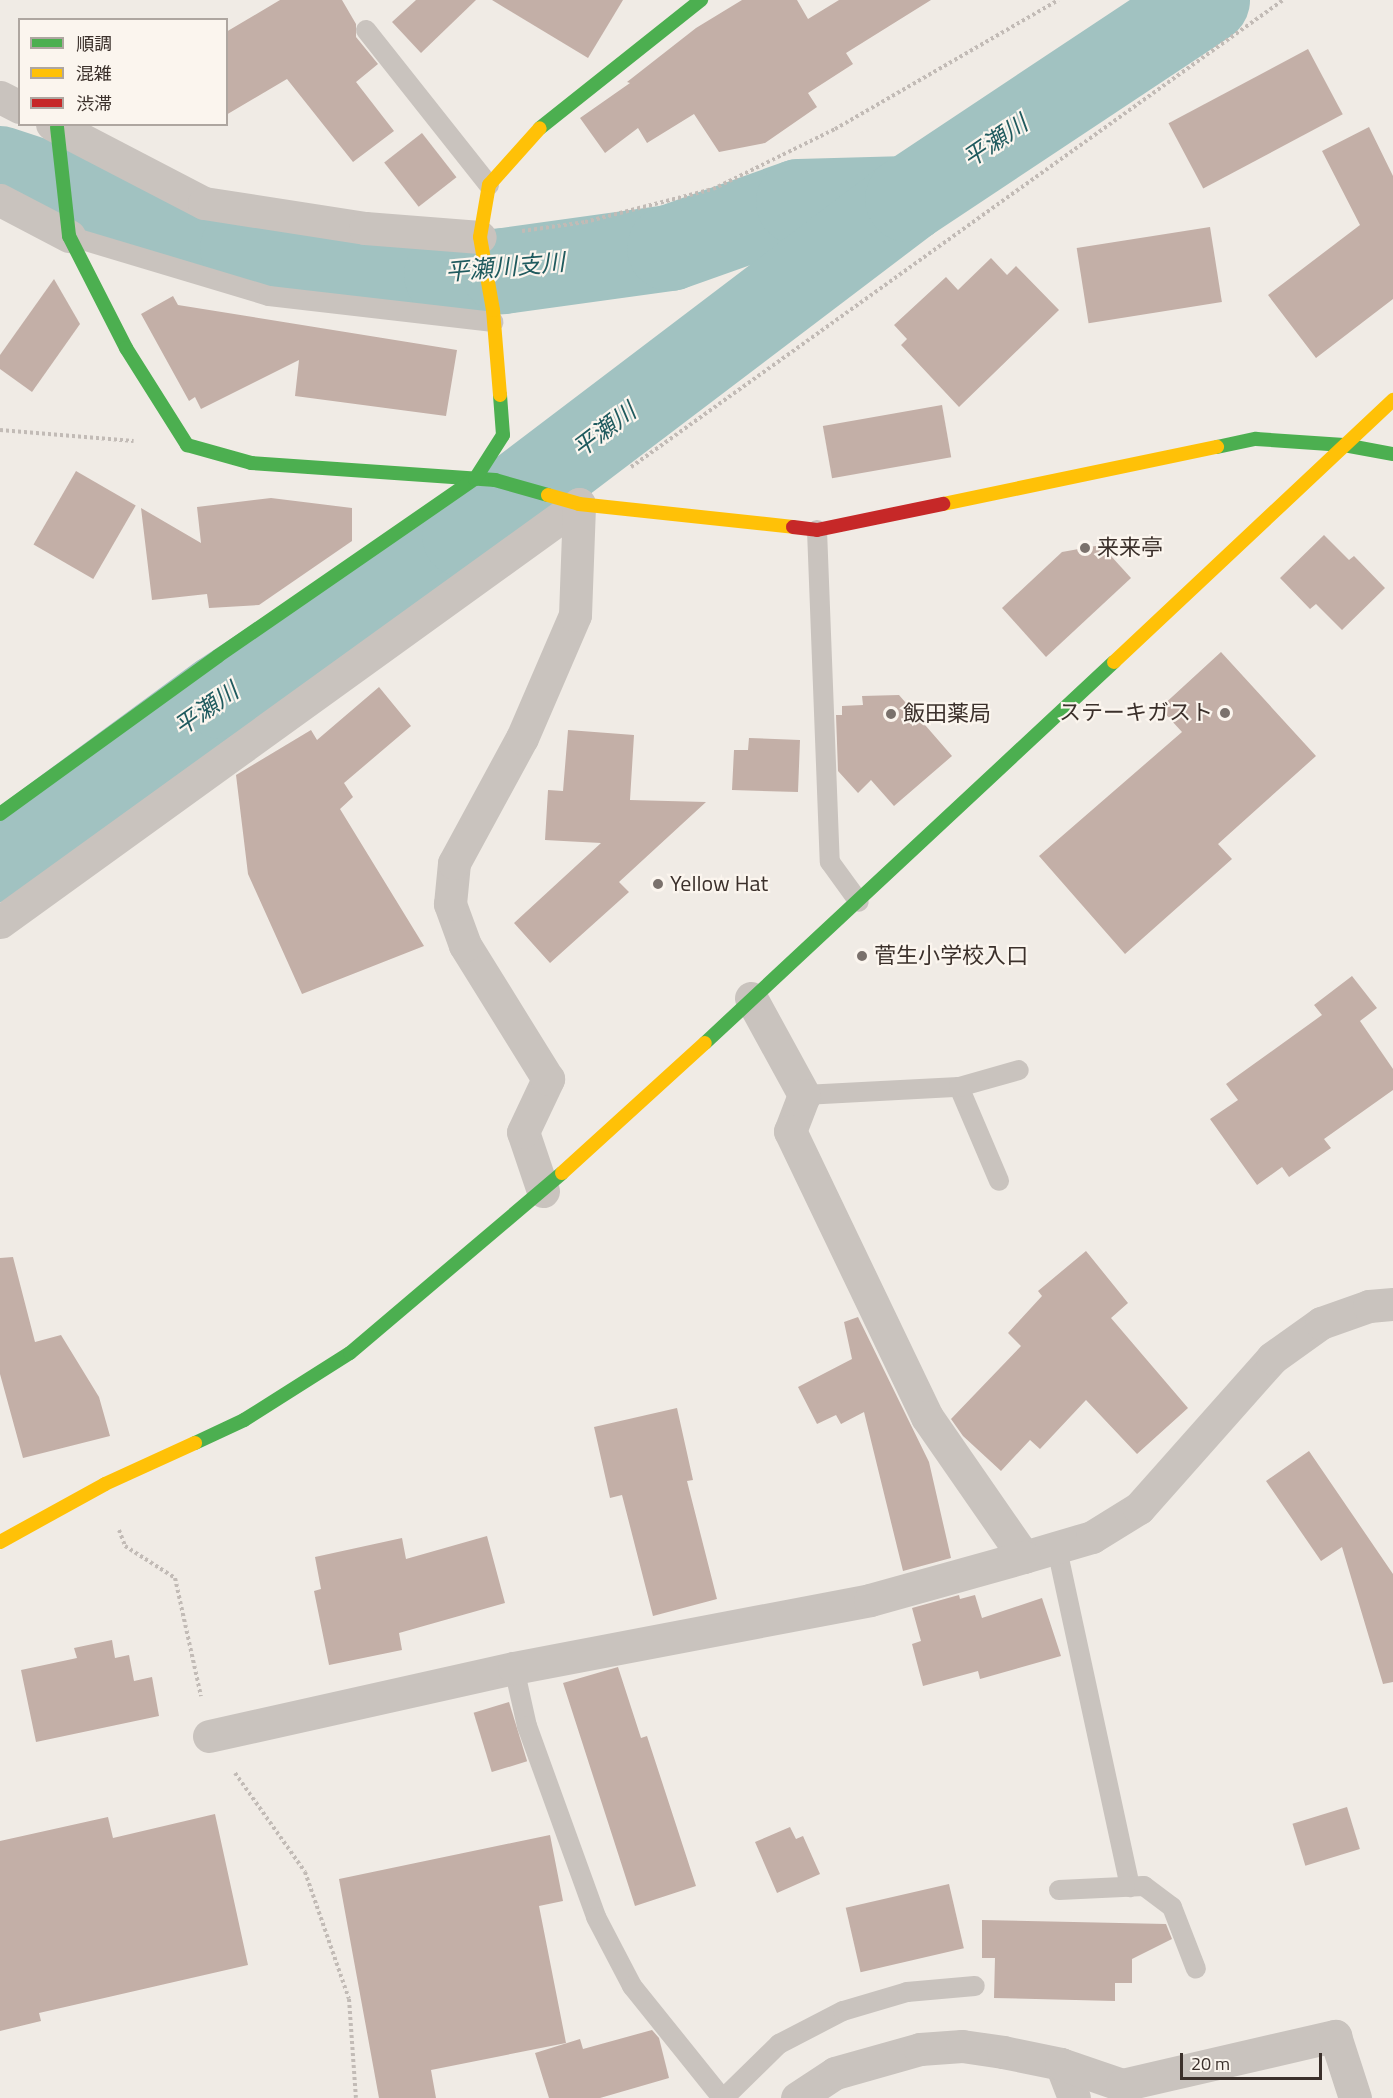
<!DOCTYPE html>
<html>
<head>
<meta charset="utf-8">
<style>
	body { margin:0 }
	#map { position:relative; width:1393px; height:2098px; overflow:hidden; background:#f0ebe5; font-family:"Titillium Web","Noto Sans JP",sans-serif }
	div>[style] { position:absolute }
	[style*='--x'] { left:calc(var(--x)*1px); top:calc(var(--y)*1px); width:calc(var(--w)*1px); rotate:calc(var(--a)*1deg) }
	.river>* { height:86px; margin:-43px; padding:0 43px; transform-origin:43px; border-radius:43px; background:#a1c2c1 }
	.building>* { inset:0; background:#c3afa7; transform-origin:0 0 }
	.path>* { height:4px; margin-top:-2px; transform-origin:0; background:repeating-linear-gradient(90deg,#c2bbb6 0 3px,transparent 0 6px) }
	.lane>* { height:20px; margin:-10px; padding:0 10px; transform-origin:10px; border-radius:10px; background:#c9c3be }
	.street>* { height:33px; margin:-16.5px; padding:0 16.5px; transform-origin:16.5px; border-radius:16.5px; background:#c9c3be }
	.fast>* { height:14px; margin:-7px; padding:0 7px; transform-origin:7px; border-radius:7px; background:#4caf50 }
	.slow>* { height:14px; margin:-7px; padding:0 7px; transform-origin:7px; border-radius:7px; background:#ffc107 }
	.jam>* { height:14px; margin:-7px; padding:0 7px; transform-origin:7px; border-radius:7px; background:#c62828 }
	.dots>* { width:16px; height:16px; translate:-50% -50%; box-sizing:border-box; border:3px solid #fbf5ee; border-radius:50% }
	span { translate:-50% -50%; white-space:nowrap; text-align:center; line-height:1.15; -webkit-text-stroke:4.5px #fbf5ee; paint-order:stroke }
	.poi-label { font-size:22px; color:#3b302b }
	.left { translate:0 -50%; text-align:left }
	.right { translate:-100% -50%; text-align:right }
	.water-label { font-size:24px; color:#1f5a5e; font-style:italic }
	.legend { position:absolute; left:18px; top:18px; width:210px; height:108px; box-sizing:border-box; background:#fbf5ee; border:2px solid #aea6a0; margin:0; padding:8px 10px; list-style:none; font-size:18px; color:#3b302b }
	.legend li { display:flex; align-items:center; gap:12px; height:30px }
	.legend b { width:30px; border:2px solid #aea6a0 }
	.scale { position:absolute; left:1180px; top:2053px; width:142px; height:27px; box-sizing:border-box; border:3px solid #3b302b; border-top:0; padding-left:8px; font-size:18px; line-height:21px; white-space:nowrap; color:#3b302b; -webkit-text-stroke:4px #fbf5ee; paint-order:stroke }
</style>
</head>
<body>
<div id="map">
	<div class="river">
		<i style="--x:0;--y:169;--w:256;--a:18.2"></i>
		<i style="--x:243;--y:249;--w:206;--a:7.3"></i>
		<i style="--x:447;--y:275;--w:57;--a:-4"></i>
		<i style="--x:504;--y:271;--w:168;--a:-7.9"></i>
		<i style="--x:670;--y:248;--w:137;--a:-19.6"></i>
		<i style="--x:799;--y:202;--w:109;--a:-1.6"></i>
		<i style="--x:0;--y:859;--w:275;--a:-36.3"></i>
		<i style="--x:222;--y:696;--w:291;--a:-33.5"></i>
		<i style="--x:465;--y:535;--w:556;--a:-37.18"></i>
		<i style="--x:908;--y:199;--w:359;--a:-33.6"></i>
	</div>
	<div class="building">
		<i style="clip-path:polygon(280px 0,342px 0,356px 24px,356px 37px,378px 64px,356px 82px,394px 131px,353px 162px,287px 79px,226px 115px,226px 32px)"></i>
		<i style="clip-path:polygon(416px 0,476px 0,421px 53px,392px 22px)"></i>
		<i style="clip-path:polygon(492px 0,623px 0,588px 58px)"></i>
		<i style="clip-path:polygon(742px 0,797px 0,808px 19px,839px 0,931px 0,846px 53px,853px 64px,808px 93px,817px 107px,765px 143px,719px 152px,694px 114px,647px 143px,638px 128px,605px 153px,580px 118px,630px 83px,627px 82px,696px 28px)"></i>
		<i style="left:1308px;top:49px;width:74px;height:158px;rotate:62deg"></i>
		<i style="clip-path:polygon(1369px 127px,1393px 176px,1393px 299px,1316px 358px,1268px 295px,1360px 225px,1322px 151px)"></i>
		<i style="left:422px;top:133px;width:56px;height:48px;rotate:52deg"></i>
		<i style="left:1210px;top:227px;width:76px;height:135px;rotate:81deg"></i>
		<i style="clip-path:polygon(991px 258px,1007px 275px,1016px 266px,1059px 310px,959px 407px,901px 345px,907px 339px,894px 325px,946px 277px,958px 290px)"></i>
		<i style="clip-path:polygon(54px 279px,80px 324px,32px 392px,0 369px,0 355px)"></i>
		<i style="clip-path:polygon(173px 296px,178px 305px,457px 350px,446px 416px,295px 396px,299px 360px,201px 409px,195px 397px,189px 401px,141px 314px)"></i>
		<i style="left:942px;top:405px;width:53px;height:121px;rotate:80deg"></i>
		<i style="left:76px;top:471px;width:69px;height:85px;rotate:30deg"></i>
		<i style="clip-path:polygon(271px 498px,352px 508px,352px 541px,259px 605px,209px 608px,207px 594px,152px 600px,141px 508px,201px 543px,197px 507px)"></i>
		<i style="clip-path:polygon(1324px 535px,1349px 560px,1354px 556px,1385px 588px,1342px 630px,1316px 604px,1310px 609px,1280px 578px)"></i>
		<i style="clip-path:polygon(1101px 545px,1131px 578px,1046px 657px,1002px 608px,1062px 552px)"></i>
		<i style="clip-path:polygon(1221px 652px,1316px 756px,1218px 844px,1232px 859px,1125px 954px,1039px 856px,1182px 732px,1160px 708px)"></i>
		<i style="clip-path:polygon(379px 687px,411px 726px,344px 783px,353px 797px,340px 809px,424px 946px,302px 994px,248px 874px,236px 775px,311px 730px,317px 740px)"></i>
		<i style="clip-path:polygon(899px 695px,952px 756px,894px 806px,871px 780px,858px 793px,838px 771px,836px 715px,842px 715px,842px 706px,863px 705px,862px 696px)"></i>
		<i style="clip-path:polygon(568px 730px,634px 735px,630px 800px,706px 802px,619px 882px,629px 892px,550px 963px,514px 923px,601px 843px,545px 840px,548px 790px,563px 791px)"></i>
		<i style="clip-path:polygon(749px 738px,800px 740px,798px 792px,732px 790px,734px 750px,748px 750px)"></i>
		<i style="clip-path:polygon(1352px 976px,1377px 1008px,1360px 1021px,1393px 1069px,1393px 1090px,1324px 1139px,1331px 1148px,1289px 1177px,1282px 1167px,1257px 1185px,1210px 1119px,1238px 1100px,1226px 1084px,1322px 1015px,1314px 1005px)"></i>
		<i style="clip-path:polygon(1086px 1251px,1128px 1303px,1111px 1318px,1188px 1408px,1137px 1454px,1086px 1400px,1040px 1449px,1030px 1440px,1001px 1471px,963px 1436px,951px 1419px,1021px 1346px,1008px 1333px,1042px 1296px,1038px 1291px)"></i>
		<i style="clip-path:polygon(13px 1257px,35px 1342px,61px 1335px,99px 1397px,110px 1436px,23px 1458px,0 1374px,0 1258px)"></i>
		<i style="clip-path:polygon(858px 1317px,929px 1462px,951px 1558px,903px 1571px,864px 1412px,841px 1424px,836px 1415px,817px 1424px,798px 1387px,852px 1359px,844px 1322px)"></i>
		<i style="clip-path:polygon(677px 1408px,693px 1480px,687px 1481px,717px 1599px,653px 1616px,622px 1495px,610px 1498px,594px 1427px)"></i>
		<i style="clip-path:polygon(1309px 1451px,1393px 1574px,1393px 1682px,1383px 1684px,1342px 1547px,1321px 1561px,1266px 1481px)"></i>
		<i style="clip-path:polygon(487px 1536px,505px 1603px,399px 1633px,402px 1650px,329px 1665px,314px 1591px,321px 1589px,315px 1557px,402px 1538px,406px 1559px)"></i>
		<i style="clip-path:polygon(959px 1595px,960px 1599px,975px 1595px,982px 1618px,1042px 1598px,1061px 1656px,980px 1679px,978px 1671px,923px 1686px,912px 1644px,921px 1641px,912px 1608px)"></i>
		<i style="clip-path:polygon(112px 1640px,115px 1658px,129px 1655px,134px 1681px,152px 1677px,159px 1716px,36px 1742px,21px 1670px,77px 1658px,74px 1648px)"></i>
		<i style="clip-path:polygon(618px 1667px,641px 1738px,647px 1736px,696px 1886px,635px 1906px,563px 1683px)"></i>
		<i style="left:509px;top:1702px;width:62px;height:37px;rotate:73deg"></i>
		<i style="left:1347px;top:1807px;width:44px;height:57px;rotate:73deg"></i>
		<i style="clip-path:polygon(215px 1814px,248px 1965px,39px 2013px,41px 2021px,0 2031px,0 1841px,108px 1817px,113px 1838px)"></i>
		<i style="clip-path:polygon(790px 1827px,796px 1839px,803px 1836px,820px 1874px,777px 1893px,755px 1842px)"></i>
		<i style="clip-path:polygon(550px 1835px,563px 1901px,539px 1906px,566px 2043px,431px 2070px,436px 2098px,379px 2098px,339px 1879px)"></i>
		<i style="left:949px;top:1884px;width:66px;height:106px;rotate:77deg"></i>
		<i style="clip-path:polygon(982px 1920px,1166px 1924px,1172px 1939px,1132px 1959px,1132px 1983px,1115px 1983px,1115px 2001px,994px 1998px,995px 1958px,982px 1958px)"></i>
		<i style="clip-path:polygon(652px 2030px,659px 2038px,669px 2078px,600px 2098px,549px 2098px,535px 2053px,580px 2039px,583px 2049px)"></i>
	</div>
	<div class="path">
		<i style="--x:522;--y:231;--w:64;--a:-8.1"></i>
		<i style="--x:585;--y:222;--w:132;--a:-14.5"></i>
		<i style="--x:713;--y:189;--w:136;--a:-26.2"></i>
		<i style="--x:835;--y:129;--w:258;--a:-30"></i>
		<i style="--x:0;--y:430;--w:134;--a:4.7"></i>
		<i style="--x:631;--y:467;--w:802;--a:-35.61"></i>
		<i style="--x:119;--y:1530;--w:17;--a:69"></i>
		<i style="--x:125;--y:1546;--w:59;--a:32.6"></i>
		<i style="--x:175;--y:1578;--w:121;--a:77.6"></i>
		<i style="--x:235;--y:1773;--w:121;--a:54.7"></i>
		<i style="--x:305;--y:1872;--w:134;--a:70.9"></i>
		<i style="--x:349;--y:1999;--w:99;--a:86"></i>
	</div>
	<div class="lane">
		<i style="--x:366;--y:30;--w:198;--a:51.6"></i>
		<i style="--x:69;--y:236;--w:209;--a:16.7"></i>
		<i style="--x:269;--y:296;--w:226;--a:6.6"></i>
		<i style="--x:817;--y:530;--w:332;--a:87.8"></i>
		<i style="--x:830;--y:862;--w:49;--a:54.1"></i>
		<i style="--x:959;--y:1087;--w:102;--a:66.9"></i>
		<i style="--x:804;--y:1095;--w:155;--a:-3"></i>
		<i style="--x:959;--y:1087;--w:62;--a:-15.8"></i>
		<i style="--x:1057;--y:1549;--w:346;--a:77.8"></i>
		<i style="--x:514;--y:1668;--w:59;--a:77.4"></i>
		<i style="--x:527;--y:1726;--w:203;--a:70.1"></i>
		<i style="--x:596;--y:1917;--w:78;--a:62.4"></i>
		<i style="--x:632;--y:1986;--w:144;--a:51.2"></i>
		<i style="--x:1059;--y:1890;--w:85;--a:-2.7"></i>
		<i style="--x:1144;--y:1886;--w:35;--a:37"></i>
		<i style="--x:1172;--y:1907;--w:66;--a:68.8"></i>
		<i style="--x:724;--y:2098;--w:77;--a:-44.5"></i>
		<i style="--x:779;--y:2044;--w:72;--a:-27.3"></i>
		<i style="--x:843;--y:2011;--w:67;--a:-16.5"></i>
		<i style="--x:907;--y:1992;--w:68;--a:-5"></i>
	</div>
	<div class="street">
		<i style="--x:0;--y:97;--w:22;--a:27"></i>
		<i style="--x:52;--y:124;--w:171;--a:27.5"></i>
		<i style="--x:204;--y:203;--w:163;--a:8.8"></i>
		<i style="--x:365;--y:228;--w:115;--a:4.5"></i>
		<i style="--x:0;--y:200;--w:78;--a:27.6"></i>
		<i style="--x:0;--y:922;--w:714;--a:-35.83"></i>
		<i style="--x:751;--y:998;--w:111;--a:61.3"></i>
		<i style="--x:804;--y:1095;--w:39;--a:111"></i>
		<i style="--x:790;--y:1131;--w:317;--a:64.4"></i>
		<i style="--x:927;--y:1417;--w:170;--a:55.3"></i>
		<i style="--x:1024;--y:1557;--w:71;--a:-16.4"></i>
		<i style="--x:1092;--y:1537;--w:55;--a:-31.7"></i>
		<i style="--x:1139;--y:1508;--w:200;--a:-48.4"></i>
		<i style="--x:1272;--y:1358;--w:60;--a:-35.5"></i>
		<i style="--x:1321;--y:1323;--w:51;--a:-19.5"></i>
		<i style="--x:1369;--y:1306;--w:24;--a:-5"></i>
		<i style="--x:543;--y:1191;--w:62;--a:-108.7"></i>
		<i style="--x:523;--y:1132;--w:59;--a:-64.7"></i>
		<i style="--x:548;--y:1079;--w:158;--a:-121.8"></i>
		<i style="--x:465;--y:945;--w:44;--a:-110.1"></i>
		<i style="--x:450;--y:904;--w:41;--a:-84.4"></i>
		<i style="--x:454;--y:863;--w:142;--a:-61.5"></i>
		<i style="--x:522;--y:738;--w:134;--a:-66.7"></i>
		<i style="--x:575;--y:615;--w:111;--a:-87.9"></i>
		<i style="--x:209;--y:1736;--w:312;--a:-12.6"></i>
		<i style="--x:514;--y:1668;--w:362;--a:-10.8"></i>
		<i style="--x:870;--y:1600;--w:160;--a:-15.6"></i>
		<i style="--x:1061;--y:2064;--w:36;--a:69"></i>
		<i style="--x:797;--y:2098;--w:45;--a:-33.3"></i>
		<i style="--x:835;--y:2073;--w:88;--a:-15.8"></i>
		<i style="--x:920;--y:2049;--w:42;--a:-4.1"></i>
		<i style="--x:962;--y:2046;--w:41;--a:8.3"></i>
		<i style="--x:1003;--y:2052;--w:59;--a:11.7"></i>
		<i style="--x:1061;--y:2064;--w:65;--a:19"></i>
		<i style="--x:1122;--y:2085;--w:219;--a:-13"></i>
		<i style="--x:1335;--y:2036;--w:65;--a:72.1"></i>
	</div>
	<div class="fast">
		<i style="--x:57;--y:127;--w:110;--a:83.7"></i>
		<i style="--x:69;--y:236;--w:126;--a:63"></i>
		<i style="--x:126;--y:348;--w:115;--a:57.8"></i>
		<i style="--x:187;--y:445;--w:66;--a:15.7"></i>
		<i style="--x:251;--y:463;--w:245;--a:4"></i>
		<i style="--x:495;--y:480;--w:55;--a:15.8"></i>
		<i style="--x:540;--y:128;--w:206;--a:-38.5"></i>
		<i style="--x:1217;--y:447;--w:40;--a:-12"></i>
		<i style="--x:1256;--y:439;--w:88;--a:3.9"></i>
		<i style="--x:1344;--y:445;--w:50;--a:10.4"></i>
		<i style="--x:0;--y:814;--w:269;--a:-35.9"></i>
		<i style="--x:218;--y:656;--w:312;--a:-34.6"></i>
		<i style="--x:475;--y:479;--w:52;--a:-57.5"></i>
		<i style="--x:503;--y:435;--w:40;--a:-94.3"></i>
		<i style="--x:705;--y:1043;--w:559;--a:-42.97"></i>
		<i style="--x:195;--y:1443;--w:54;--a:-25.1"></i>
		<i style="--x:244;--y:1420;--w:125;--a:-32.3"></i>
		<i style="--x:350;--y:1353;--w:278;--a:-40.3"></i>
	</div>
	<div class="slow">
		<i style="--x:500;--y:395;--w:85;--a:-94.7"></i>
		<i style="--x:493;--y:310;--w:74;--a:-100.1"></i>
		<i style="--x:480;--y:237;--w:53;--a:-80.2"></i>
		<i style="--x:489;--y:185;--w:76;--a:-48.2"></i>
		<i style="--x:548;--y:495;--w:32;--a:16"></i>
		<i style="--x:579;--y:504;--w:215;--a:6.1"></i>
		<i style="--x:943;--y:504;--w:280;--a:-11.8"></i>
		<i style="--x:1114;--y:662;--w:383;--a:-43.2"></i>
		<i style="--x:562;--y:1173;--w:193;--a:-42.3"></i>
		<i style="--x:0;--y:1542;--w:120;--a:-28.9"></i>
		<i style="--x:105;--y:1484;--w:99;--a:-24.5"></i>
	</div>
	<div class="jam">
		<i style="--x:793;--y:527;--w:24;--a:7"></i>
		<i style="--x:817;--y:530;--w:129;--a:-11.7"></i>
	</div>
	<div class="dots">
		<i style="left:1085px;top:548px;background:#7a716c"></i>
		<i style="left:1225px;top:713px;background:#7a716c"></i>
		<i style="left:891px;top:714px;background:#7a716c"></i>
		<i style="left:658px;top:884px;background:#7a716c"></i>
		<i style="left:862px;top:956px;background:#7a716c"></i>
	</div>
	<div class="poi-label">
		<span class="left" style="left:1097px;top:548px">来来亭</span>
		<span class="right" style="left:1213px;top:713px">ステーキガスト</span>
		<span class="left" style="left:903px;top:714px">飯田薬局</span>
		<span class="left" style="left:670px;top:884px">Yellow Hat</span>
		<span class="left" style="left:874px;top:956px">菅生小学校入口</span>
	</div>
	<div class="water-label">
		<span style="left:995px;top:141px;rotate:-34deg">平瀬川</span>
		<span style="left:505px;top:267px;rotate:-5deg">平瀬川支川</span>
		<span style="left:604px;top:430px;rotate:-37deg">平瀬川</span>
		<span style="left:206px;top:709px;rotate:-35deg">平瀬川</span>
	</div>
	<ul class="legend">
	<li><b style="height:8px;background:#4caf50"></b>順調</li>
	<li><b style="height:8px;background:#ffc107"></b>混雑</li>
	<li><b style="height:8px;background:#c62828"></b>渋滞</li>
	</ul>
	<div class="scale">20 m</div>
</div>
</body>
</html>
